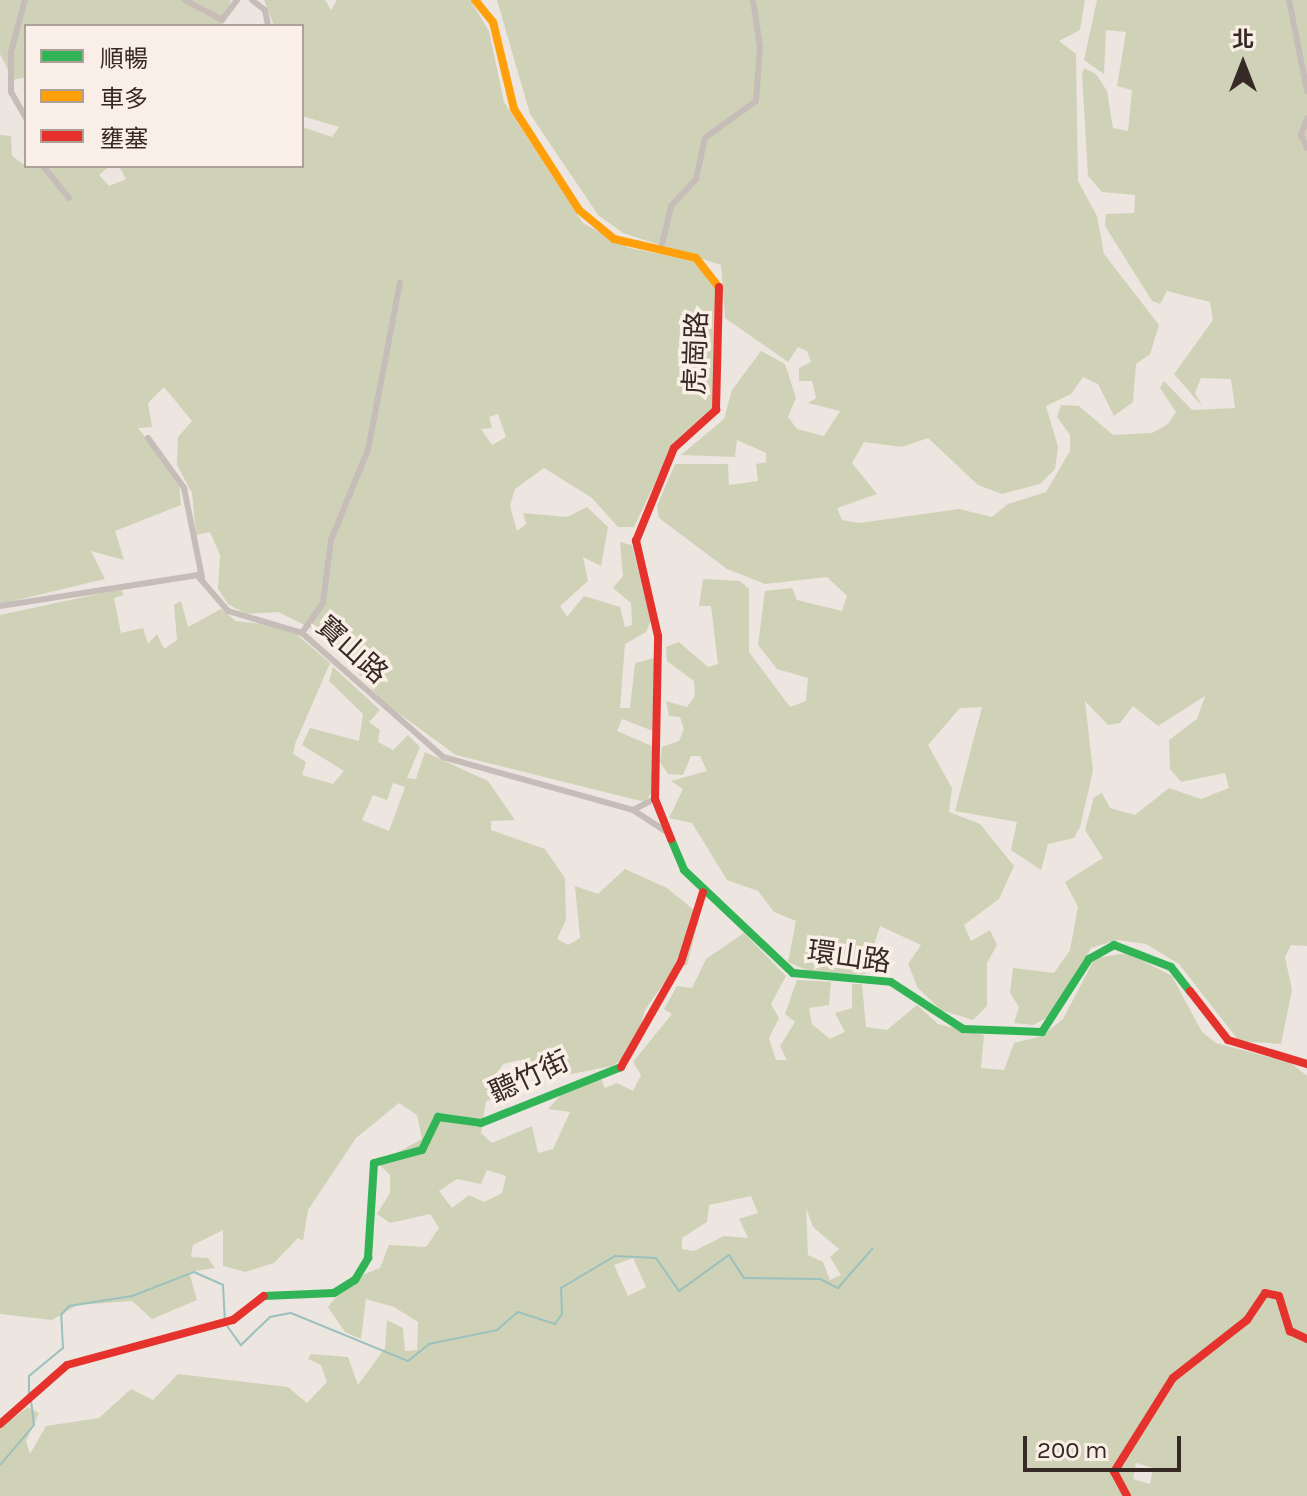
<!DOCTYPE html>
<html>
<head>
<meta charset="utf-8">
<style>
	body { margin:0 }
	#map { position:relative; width:1307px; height:1496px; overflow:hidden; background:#ede5df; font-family:Karla,"Noto Sans TC",sans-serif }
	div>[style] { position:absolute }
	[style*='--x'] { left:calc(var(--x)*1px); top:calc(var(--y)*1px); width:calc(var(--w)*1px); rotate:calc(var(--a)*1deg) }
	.green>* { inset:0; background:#d0d2b8 }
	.stream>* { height:2px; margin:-1px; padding:0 1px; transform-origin:1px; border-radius:1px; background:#9ac1bd }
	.street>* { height:6px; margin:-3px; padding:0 3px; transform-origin:3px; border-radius:3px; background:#c6bdb8 }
	.fast>* { height:8px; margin:-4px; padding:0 4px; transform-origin:4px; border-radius:4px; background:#30b455 }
	.slow>* { height:8px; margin:-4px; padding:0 4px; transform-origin:4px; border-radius:4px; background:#ff9f0a }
	.jam>* { height:8px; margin:-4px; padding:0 4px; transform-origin:4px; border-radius:4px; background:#e5322d }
	span { translate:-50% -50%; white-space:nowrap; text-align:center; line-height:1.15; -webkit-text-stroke:7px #faefe6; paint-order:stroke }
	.street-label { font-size:28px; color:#372a26 }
	.legend { position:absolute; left:24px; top:24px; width:280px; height:144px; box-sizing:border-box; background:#faefe6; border:2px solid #aca099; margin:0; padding:10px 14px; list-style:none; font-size:24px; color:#372a26 }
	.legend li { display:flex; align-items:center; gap:16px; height:40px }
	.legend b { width:40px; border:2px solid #aca099 }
	.north { position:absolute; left:1203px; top:24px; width:80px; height:80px; -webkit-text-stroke:6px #faefe6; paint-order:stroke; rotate:0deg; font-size:22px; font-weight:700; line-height:32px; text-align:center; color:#372a26 }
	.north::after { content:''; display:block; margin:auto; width:28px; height:36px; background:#372a26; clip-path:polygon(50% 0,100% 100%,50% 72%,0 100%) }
	.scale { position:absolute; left:1023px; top:1436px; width:158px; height:36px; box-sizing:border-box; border:4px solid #372a26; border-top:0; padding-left:10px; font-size:24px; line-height:28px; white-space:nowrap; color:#372a26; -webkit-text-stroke:6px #faefe6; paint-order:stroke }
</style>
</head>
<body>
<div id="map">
	<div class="green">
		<i style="clip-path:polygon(0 0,231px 0,222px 25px,231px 26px,26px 26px,26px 77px,13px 80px,0 54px)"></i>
		<i style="clip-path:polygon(evenodd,264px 0,325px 0,331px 10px,337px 0,470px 0,489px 31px,504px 102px,583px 223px,629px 248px,696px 261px,716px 283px,720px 395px,710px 414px,674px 443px,634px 527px,618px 527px,592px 498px,544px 468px,515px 489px,510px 506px,517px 531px,526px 524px,523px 513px,567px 517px,587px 507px,608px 527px,601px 566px,583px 557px,588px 581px,560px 606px,567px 617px,584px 596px,620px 607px,625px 627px,632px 625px,631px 603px,613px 588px,623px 576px,620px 542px,632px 545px,651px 620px,646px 632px,625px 644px,620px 708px,630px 708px,635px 663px,654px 658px,653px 731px,622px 719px,617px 731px,652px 746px,652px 792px,645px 802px,456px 755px,383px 702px,327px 636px,278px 612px,246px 614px,228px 604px,218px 589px,220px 555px,210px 532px,196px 535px,192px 493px,177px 465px,178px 437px,192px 421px,164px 387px,148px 403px,152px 427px,138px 428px,179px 480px,181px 505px,115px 531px,124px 560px,91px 551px,105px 579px,0 604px,0 135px,11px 136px,12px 156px,26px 166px,110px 166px,99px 175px,109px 186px,126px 179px,119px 166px,302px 166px,302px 127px,332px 137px,339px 127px,302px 116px,302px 26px,274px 26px,264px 0,498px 414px,506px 437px,492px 445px,481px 429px,492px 428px,489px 417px,498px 414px)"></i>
		<i style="clip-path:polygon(497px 0,1085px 0,1080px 30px,1059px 41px,1076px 54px,1078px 181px,1097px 216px,1104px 254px,1159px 325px,1150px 354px,1136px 364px,1133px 402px,1114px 416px,1098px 384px,1083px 377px,1071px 394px,1046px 406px,1058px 447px,1055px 469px,1040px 484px,1002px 494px,978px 485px,928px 438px,902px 447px,864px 442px,852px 463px,877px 494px,837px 508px,842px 520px,859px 523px,959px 509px,992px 517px,1008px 504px,1046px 492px,1070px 451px,1070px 435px,1057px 417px,1061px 405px,1079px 406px,1113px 435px,1152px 433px,1168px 424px,1176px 412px,1160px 388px,1164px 381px,1192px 410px,1235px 408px,1231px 379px,1201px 378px,1195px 393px,1202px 406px,1174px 374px,1213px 320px,1210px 302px,1167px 291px,1160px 304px,1152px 301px,1105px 226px,1106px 214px,1134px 213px,1135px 195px,1102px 192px,1088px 176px,1082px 74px,1084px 68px,1096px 74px,1107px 91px,1113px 128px,1128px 131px,1132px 90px,1117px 86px,1126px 32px,1106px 30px,1104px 74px,1084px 60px,1097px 0,1307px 0,1307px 946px,1291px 945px,1285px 957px,1292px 990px,1281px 1044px,1239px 1041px,1179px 964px,1146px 944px,1117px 940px,1091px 948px,1052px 1015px,1033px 1025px,1014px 1023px,1019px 1007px,1010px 993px,1013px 968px,1054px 973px,1070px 950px,1078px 907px,1065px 882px,1103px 858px,1085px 830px,1094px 797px,1102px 793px,1110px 808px,1135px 815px,1169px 788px,1201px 799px,1229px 788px,1225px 773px,1181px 782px,1170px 769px,1169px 740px,1197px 719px,1205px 696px,1158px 726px,1133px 706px,1120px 723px,1108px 725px,1085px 701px,1093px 771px,1080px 827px,1074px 838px,1048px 844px,1041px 870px,1011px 850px,1017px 822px,955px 811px,982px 707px,960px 708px,928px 745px,952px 788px,949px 812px,980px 824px,1014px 866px,999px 899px,964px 925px,971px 941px,990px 930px,997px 945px,987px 963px,987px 1006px,973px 1020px,941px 1010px,918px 988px,908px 964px,921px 945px,880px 926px,865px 974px,813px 973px,788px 962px,796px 921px,774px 912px,758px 891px,727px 880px,692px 823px,669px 818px,683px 789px,671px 781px,707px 771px,700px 756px,691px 756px,683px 775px,668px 774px,660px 762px,662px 747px,679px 741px,684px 729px,680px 717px,669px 716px,666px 701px,687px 707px,695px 696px,694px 681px,667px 661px,666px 647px,679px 642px,708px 667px,718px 664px,711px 606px,699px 606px,703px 579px,740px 581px,749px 589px,749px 652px,790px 707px,806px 701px,808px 678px,777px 669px,758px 645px,765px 591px,792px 588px,797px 600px,842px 611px,847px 596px,827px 577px,765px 584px,727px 569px,659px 518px,657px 506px,675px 464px,728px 464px,729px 485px,758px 481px,756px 464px,766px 462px,766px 453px,737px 440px,735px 457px,681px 455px,724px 419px,732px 390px,761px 351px,785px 364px,796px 398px,788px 417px,797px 429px,824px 436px,840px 411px,808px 403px,816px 398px,812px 381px,799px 381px,799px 368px,811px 362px,807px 351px,798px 347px,788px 362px,725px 318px,721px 265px,623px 233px,598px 215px,530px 114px)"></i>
		<i style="clip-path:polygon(evenodd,121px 589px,124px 595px,114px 598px,121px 633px,143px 628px,148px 644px,157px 634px,164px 649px,177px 640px,174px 605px,181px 601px,188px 627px,221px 609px,236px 621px,288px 627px,330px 663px,295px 744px,293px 754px,306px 762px,302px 775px,333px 784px,344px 771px,302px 745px,310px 728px,359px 741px,363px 714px,329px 681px,333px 667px,380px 710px,369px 722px,380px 730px,378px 742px,393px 750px,408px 735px,420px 747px,407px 778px,416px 779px,425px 752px,488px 781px,515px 820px,491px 821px,491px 830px,545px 849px,565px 878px,566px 920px,557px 939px,568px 945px,580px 938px,575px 886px,598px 894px,625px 869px,667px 888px,700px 915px,687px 965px,677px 964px,645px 1010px,633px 1052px,612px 1066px,566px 1075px,555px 1066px,547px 1072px,519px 1060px,503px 1064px,496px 1075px,510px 1093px,486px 1101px,481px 1133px,492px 1143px,532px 1126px,538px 1153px,553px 1149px,570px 1112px,548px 1109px,571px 1084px,600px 1077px,605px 1088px,617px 1083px,633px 1091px,641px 1075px,633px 1062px,672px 1014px,664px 1009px,677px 986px,692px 988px,706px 959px,744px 933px,786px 976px,771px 1004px,779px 1018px,769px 1038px,776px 1060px,787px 1060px,780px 1046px,795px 1022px,785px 1014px,797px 980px,831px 982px,829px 1005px,809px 1008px,812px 1024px,830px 1039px,845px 1032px,835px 1013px,852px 1008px,852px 984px,862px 984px,866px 1027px,887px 1030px,917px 1005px,938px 1024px,984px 1035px,981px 1068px,1004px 1070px,1014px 1043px,1042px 1036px,1063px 1019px,1095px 958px,1128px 953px,1172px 976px,1202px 1032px,1216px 1043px,1291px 1063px,1307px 1076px,1307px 1496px,0 1496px,0 1428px,28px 1407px,39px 1413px,26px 1441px,30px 1454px,46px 1426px,99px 1418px,131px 1389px,153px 1400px,178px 1374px,288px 1387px,307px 1403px,327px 1382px,321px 1365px,308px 1359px,311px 1354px,348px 1357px,358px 1385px,385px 1348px,387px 1320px,403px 1328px,405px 1351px,417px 1350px,418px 1322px,394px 1307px,366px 1299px,361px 1339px,345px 1332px,328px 1307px,350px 1280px,380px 1268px,389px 1245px,426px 1247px,439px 1228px,430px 1214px,390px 1223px,377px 1214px,390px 1193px,390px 1175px,378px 1163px,422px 1139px,417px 1115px,399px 1103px,356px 1138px,308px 1210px,303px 1241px,298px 1238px,274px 1263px,245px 1272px,223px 1266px,223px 1230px,193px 1245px,191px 1257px,208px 1258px,215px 1268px,189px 1272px,197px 1300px,152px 1319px,132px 1301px,77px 1305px,52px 1320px,0 1314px,0 615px,121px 589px,393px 783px,405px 787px,389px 831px,362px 820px,373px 795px,387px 800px,393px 783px,121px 589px,487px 1170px,506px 1176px,502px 1193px,484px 1202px,469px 1195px,452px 1208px,439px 1191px,457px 1179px,481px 1184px,487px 1170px,121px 589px,751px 1196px,758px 1213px,739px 1219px,748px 1238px,724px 1236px,694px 1251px,682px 1249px,682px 1238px,707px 1222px,709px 1205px,751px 1196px,121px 589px,806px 1208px,813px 1227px,839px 1249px,830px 1257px,841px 1275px,830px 1280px,823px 1262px,808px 1255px,806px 1208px,121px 589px,633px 1258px,646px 1287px,628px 1296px,614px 1265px,633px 1258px,121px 589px,1136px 1463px,1153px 1468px,1150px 1484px,1133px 1479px,1136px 1463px)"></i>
	</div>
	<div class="stream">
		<i style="--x:227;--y:1326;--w:24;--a:54"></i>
		<i style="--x:241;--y:1345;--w:40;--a:-44"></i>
		<i style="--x:270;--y:1317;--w:21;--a:-11"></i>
		<i style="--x:291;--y:1313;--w:126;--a:22.3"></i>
		<i style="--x:408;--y:1361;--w:27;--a:-39"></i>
		<i style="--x:429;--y:1344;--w:69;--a:-11.6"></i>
		<i style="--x:497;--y:1330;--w:28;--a:-41"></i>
		<i style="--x:518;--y:1312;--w:39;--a:18"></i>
		<i style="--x:555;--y:1324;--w:12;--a:-55"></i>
		<i style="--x:562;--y:1314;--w:26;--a:-92"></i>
		<i style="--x:561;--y:1288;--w:63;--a:-30.7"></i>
		<i style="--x:615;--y:1256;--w:41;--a:2.8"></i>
		<i style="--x:656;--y:1258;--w:40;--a:55.1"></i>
		<i style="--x:679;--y:1291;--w:62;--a:-35.8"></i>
		<i style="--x:729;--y:1255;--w:27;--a:57"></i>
		<i style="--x:744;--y:1278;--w:76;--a:0.8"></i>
		<i style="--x:820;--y:1279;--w:20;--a:27"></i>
		<i style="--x:838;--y:1288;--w:52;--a:-48.9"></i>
		<i style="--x:29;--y:1393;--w:17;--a:-90"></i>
		<i style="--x:29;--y:1376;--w:44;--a:-39.5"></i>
		<i style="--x:63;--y:1348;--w:33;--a:-93"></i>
		<i style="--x:61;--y:1315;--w:12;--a:-48"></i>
		<i style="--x:69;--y:1306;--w:64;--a:-9"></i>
		<i style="--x:132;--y:1296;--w:66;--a:-21.2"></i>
		<i style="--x:194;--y:1272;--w:32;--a:24"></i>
		<i style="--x:223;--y:1285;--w:34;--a:87"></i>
		<i style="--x:0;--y:1465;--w:52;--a:-49.6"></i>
		<i style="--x:34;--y:1425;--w:26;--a:-97"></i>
	</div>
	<div class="street">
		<i style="--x:25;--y:0;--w:54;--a:105.1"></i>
		<i style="--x:11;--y:52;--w:40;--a:90"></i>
		<i style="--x:11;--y:92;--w:30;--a:60"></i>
		<i style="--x:185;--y:0;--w:42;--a:28.4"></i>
		<i style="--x:222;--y:20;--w:25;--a:-53"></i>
		<i style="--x:252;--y:0;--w:16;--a:38"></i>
		<i style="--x:265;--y:10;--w:16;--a:79"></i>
		<i style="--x:1289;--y:0;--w:93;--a:78.8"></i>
		<i style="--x:1307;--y:118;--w:18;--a:109"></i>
		<i style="--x:1301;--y:135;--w:14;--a:65"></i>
		<i style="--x:43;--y:166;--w:41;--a:50.9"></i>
		<i style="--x:661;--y:249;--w:44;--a:-76.9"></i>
		<i style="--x:671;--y:206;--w:37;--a:-47"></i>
		<i style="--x:696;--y:179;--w:42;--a:-77.6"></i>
		<i style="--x:705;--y:138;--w:63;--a:-36"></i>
		<i style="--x:756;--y:101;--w:54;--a:-85.8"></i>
		<i style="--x:760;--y:47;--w:48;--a:-98.5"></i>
		<i style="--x:148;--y:438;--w:62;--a:54.2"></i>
		<i style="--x:184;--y:488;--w:91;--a:78.6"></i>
		<i style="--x:0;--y:606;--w:199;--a:-8.9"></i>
		<i style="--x:197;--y:575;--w:48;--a:49.3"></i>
		<i style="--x:228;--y:611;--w:77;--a:16.6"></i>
		<i style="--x:302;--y:633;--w:188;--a:41.3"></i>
		<i style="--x:443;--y:757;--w:197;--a:15.6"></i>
		<i style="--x:633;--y:810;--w:38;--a:33"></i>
		<i style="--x:302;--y:633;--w:37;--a:-55"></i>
		<i style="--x:323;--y:603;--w:64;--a:-82.8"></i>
		<i style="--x:331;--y:540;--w:97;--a:-67.7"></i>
		<i style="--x:368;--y:450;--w:170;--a:-79.2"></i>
		<i style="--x:633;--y:810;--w:25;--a:-27"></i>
	</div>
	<div class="fast">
		<i style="--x:671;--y:839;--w:34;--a:67"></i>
		<i style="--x:684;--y:870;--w:150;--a:43.4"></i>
		<i style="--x:793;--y:973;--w:98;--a:5.2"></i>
		<i style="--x:891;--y:982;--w:86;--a:33.1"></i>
		<i style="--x:963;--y:1029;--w:79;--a:2.2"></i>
		<i style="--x:1042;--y:1032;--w:87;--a:-57.2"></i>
		<i style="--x:1089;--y:959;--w:29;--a:-29"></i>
		<i style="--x:1114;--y:945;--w:61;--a:21.1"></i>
		<i style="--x:1171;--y:967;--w:31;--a:52"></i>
		<i style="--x:264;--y:1296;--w:70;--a:-2.5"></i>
		<i style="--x:334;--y:1293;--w:25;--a:-32"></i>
		<i style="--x:355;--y:1280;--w:26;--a:-59"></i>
		<i style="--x:368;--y:1258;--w:95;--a:-86.4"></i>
		<i style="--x:374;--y:1163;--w:50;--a:-15.2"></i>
		<i style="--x:422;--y:1150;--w:37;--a:-64"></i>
		<i style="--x:438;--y:1117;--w:43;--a:7.9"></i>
		<i style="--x:481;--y:1123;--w:151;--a:-21.8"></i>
	</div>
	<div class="slow">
		<i style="--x:475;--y:0;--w:28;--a:51"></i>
		<i style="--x:493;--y:22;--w:89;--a:76.4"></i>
		<i style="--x:514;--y:109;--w:120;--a:57.2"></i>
		<i style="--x:579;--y:210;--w:45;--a:39.6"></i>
		<i style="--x:614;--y:239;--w:84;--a:13"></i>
		<i style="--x:696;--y:258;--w:37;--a:52"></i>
	</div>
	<div class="jam">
		<i style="--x:671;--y:839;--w:43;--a:-111.8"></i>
		<i style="--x:655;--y:799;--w:163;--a:-88.9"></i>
		<i style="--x:658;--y:636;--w:98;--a:-103"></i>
		<i style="--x:636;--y:541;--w:100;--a:-67.8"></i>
		<i style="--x:674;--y:448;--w:57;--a:-42.1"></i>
		<i style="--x:716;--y:410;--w:123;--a:-88.6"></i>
		<i style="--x:1190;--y:991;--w:62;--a:52.2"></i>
		<i style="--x:1228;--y:1040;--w:83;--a:16.9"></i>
		<i style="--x:621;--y:1067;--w:121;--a:-60.3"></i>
		<i style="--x:681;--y:962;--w:73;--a:-72.6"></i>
		<i style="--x:0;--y:1424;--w:89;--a:-41.4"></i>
		<i style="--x:67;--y:1365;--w:172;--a:-15.2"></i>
		<i style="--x:233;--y:1320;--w:39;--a:-38"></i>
		<i style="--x:1127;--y:1496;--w:27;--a:-118"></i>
		<i style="--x:1114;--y:1472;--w:111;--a:-57.9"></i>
		<i style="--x:1173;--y:1378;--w:94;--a:-38.1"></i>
		<i style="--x:1247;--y:1320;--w:32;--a:-56"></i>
		<i style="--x:1265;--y:1293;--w:14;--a:12"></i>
		<i style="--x:1279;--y:1296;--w:37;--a:73"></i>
		<i style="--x:1290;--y:1331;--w:19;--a:25"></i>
	</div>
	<div class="street-label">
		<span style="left:696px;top:353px;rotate:-88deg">虎崗路</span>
		<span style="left:352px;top:650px;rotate:42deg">寶山路</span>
		<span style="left:849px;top:957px;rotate:8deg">環山路</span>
		<span style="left:529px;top:1077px;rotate:-25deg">聽竹街</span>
	</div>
	<ul class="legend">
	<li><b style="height:10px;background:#30b455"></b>順暢</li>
	<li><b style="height:10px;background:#ff9f0a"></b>車多</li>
	<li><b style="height:10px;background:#e5322d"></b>壅塞</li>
	</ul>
	<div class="north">北</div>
	<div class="scale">200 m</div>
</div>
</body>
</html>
